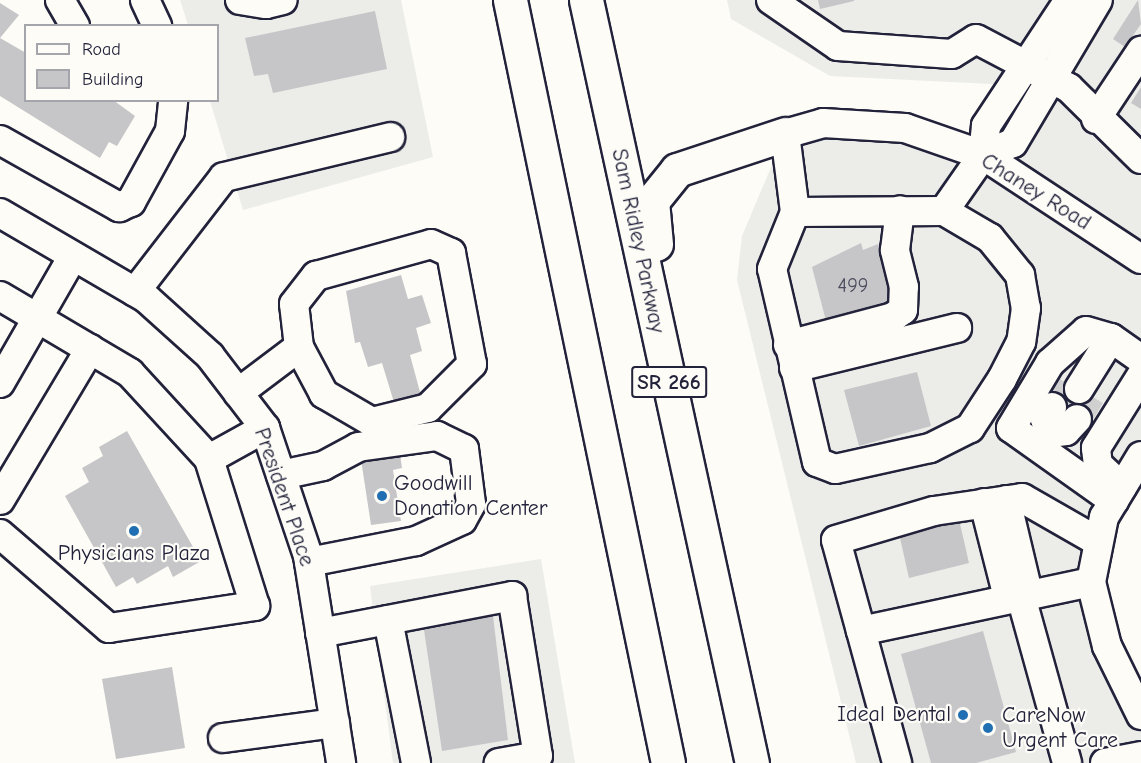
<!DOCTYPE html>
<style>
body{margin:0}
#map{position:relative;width:1141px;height:763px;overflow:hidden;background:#fdfcf7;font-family:"Comic Neue",sans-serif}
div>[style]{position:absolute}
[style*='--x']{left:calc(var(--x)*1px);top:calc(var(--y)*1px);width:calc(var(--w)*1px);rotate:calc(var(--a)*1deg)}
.built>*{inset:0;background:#ecece9}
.building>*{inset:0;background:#c6c6c8}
.minor-tunnel>*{height:28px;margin-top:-14px;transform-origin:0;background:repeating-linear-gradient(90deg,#d1d0d1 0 28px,transparent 0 42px)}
.roads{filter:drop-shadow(2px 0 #22223b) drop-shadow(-2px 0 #22223b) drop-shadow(0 2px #22223b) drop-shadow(0 -2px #22223b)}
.minor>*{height:28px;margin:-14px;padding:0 14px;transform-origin:14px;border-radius:14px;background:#fdfcf7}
.major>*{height:33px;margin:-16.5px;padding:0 16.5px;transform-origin:16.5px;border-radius:16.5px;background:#fdfcf7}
.dots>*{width:16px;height:16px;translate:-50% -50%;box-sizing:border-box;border:3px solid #fdfcf7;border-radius:50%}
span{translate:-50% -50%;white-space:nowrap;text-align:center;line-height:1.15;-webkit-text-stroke:4.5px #fdfcf7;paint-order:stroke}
.number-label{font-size:20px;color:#4b4b5e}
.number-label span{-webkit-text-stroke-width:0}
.shield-label span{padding:2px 4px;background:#fdfcf7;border:2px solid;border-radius:4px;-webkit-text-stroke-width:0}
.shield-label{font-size:21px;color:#22223b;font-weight:700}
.street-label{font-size:22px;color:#22223b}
.poi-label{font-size:22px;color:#22223b}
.left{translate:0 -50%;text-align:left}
.right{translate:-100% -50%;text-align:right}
.legend{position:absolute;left:24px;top:24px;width:195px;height:78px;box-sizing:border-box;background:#fdfcf7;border:2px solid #a5a5ac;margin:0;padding:8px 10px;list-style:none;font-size:18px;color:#22223b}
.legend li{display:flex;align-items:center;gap:12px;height:30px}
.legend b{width:30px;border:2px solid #a5a5ac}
</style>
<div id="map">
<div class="built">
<i style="clip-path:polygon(180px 0,401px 0,433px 157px,243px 210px,210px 101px,218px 100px,218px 26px,188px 25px)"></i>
<i style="clip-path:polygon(727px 0,1141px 0,1141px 456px,1095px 552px,1141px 715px,1141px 763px,856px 763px,737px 280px,742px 236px,785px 134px,823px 123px,982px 155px,1011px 85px,830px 76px,731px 19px)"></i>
<i style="clip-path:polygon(541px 559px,575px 763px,393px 763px,370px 586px)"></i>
</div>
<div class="building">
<i style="clip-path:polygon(818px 0,854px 0,854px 1px,820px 9px)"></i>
<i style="clip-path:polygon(1138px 0,1141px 24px,1125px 47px,1113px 39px)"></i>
<i style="clip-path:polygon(0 3px,19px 15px,0 38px,26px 53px,26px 100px,113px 100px,135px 116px,117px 146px,109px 142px,100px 158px,0 96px)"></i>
<i style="clip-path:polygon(375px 11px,387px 69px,273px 93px,268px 74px,254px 76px,245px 38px)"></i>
<i style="clip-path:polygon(1141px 87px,1141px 109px,1131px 103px)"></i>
<i style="clip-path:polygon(861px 243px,863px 250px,878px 244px,895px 303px,826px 321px,812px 267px)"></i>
<i style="clip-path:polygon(401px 275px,408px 299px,422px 295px,431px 323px,416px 328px,422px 351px,410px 355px,423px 403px,396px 409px,382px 363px,368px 367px,360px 342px,355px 343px,346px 291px)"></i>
<i style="clip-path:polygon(917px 372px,931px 426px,859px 446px,844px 390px)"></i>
<i style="clip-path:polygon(127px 431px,201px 561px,173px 577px,168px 566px,137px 584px,133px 577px,116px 587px,65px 496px,89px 482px,82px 468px,103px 456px,99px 447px)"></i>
<i style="clip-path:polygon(399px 447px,402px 468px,393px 470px,401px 521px,371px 525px,360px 453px)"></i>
<i style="clip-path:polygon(958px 515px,969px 563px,909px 578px,898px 529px)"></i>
<i style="clip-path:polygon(493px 616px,508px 740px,442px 751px,424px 630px)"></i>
<i style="clip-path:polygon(983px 631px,1016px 752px,976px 763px,931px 763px,901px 654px)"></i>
<i style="clip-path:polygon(172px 667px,185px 748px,116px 759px,102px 679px)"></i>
</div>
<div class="minor-tunnel">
<i style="--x:1052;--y:407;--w:31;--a:-58"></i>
<i style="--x:1077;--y:419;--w:27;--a:-59"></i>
</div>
<div class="roads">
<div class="minor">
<i style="--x:60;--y:0;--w:30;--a:60"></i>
<i style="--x:145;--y:0;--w:29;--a:65"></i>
<i style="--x:240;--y:0;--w:26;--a:9"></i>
<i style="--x:266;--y:4;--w:17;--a:-13"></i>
<i style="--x:771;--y:0;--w:81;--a:34.5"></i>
<i style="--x:838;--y:46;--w:114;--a:4"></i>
<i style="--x:952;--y:54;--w:28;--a:-32"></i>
<i style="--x:976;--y:39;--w:105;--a:27.8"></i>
<i style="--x:1069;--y:88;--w:101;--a:44.6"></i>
<i style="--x:1069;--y:0;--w:151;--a:123.4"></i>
<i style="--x:986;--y:126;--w:29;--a:96"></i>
<i style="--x:983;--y:155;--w:68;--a:124.9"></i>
<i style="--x:944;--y:211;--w:53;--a:30.4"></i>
<i style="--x:990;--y:238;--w:48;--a:51"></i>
<i style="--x:1020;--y:275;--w:34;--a:80"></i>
<i style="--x:1026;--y:308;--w:34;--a:98"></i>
<i style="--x:1021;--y:342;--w:42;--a:117.2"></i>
<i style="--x:1002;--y:379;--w:59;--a:123.1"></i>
<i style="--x:970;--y:428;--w:45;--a:153.4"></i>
<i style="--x:930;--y:448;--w:97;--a:167.5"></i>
<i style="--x:835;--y:469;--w:19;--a:-159"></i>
<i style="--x:817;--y:462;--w:198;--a:-103.1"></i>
<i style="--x:772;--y:269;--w:61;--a:-68"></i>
<i style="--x:795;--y:212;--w:79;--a:-97.3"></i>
<i style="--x:785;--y:134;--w:40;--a:-16"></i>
<i style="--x:823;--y:123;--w:82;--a:3.5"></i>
<i style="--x:905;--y:128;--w:83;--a:19.1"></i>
<i style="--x:983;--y:155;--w:189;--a:33.4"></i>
<i style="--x:1096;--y:119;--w:82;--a:-56.5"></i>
<i style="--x:0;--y:140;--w:137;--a:29.4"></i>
<i style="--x:119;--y:207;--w:13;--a:-23"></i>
<i style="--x:131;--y:202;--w:81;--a:-61.2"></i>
<i style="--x:170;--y:131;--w:31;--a:-84"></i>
<i style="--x:983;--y:155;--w:32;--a:-22"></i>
<i style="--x:1013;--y:143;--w:166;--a:-59.3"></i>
<i style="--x:795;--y:212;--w:149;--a:-0.4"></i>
<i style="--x:0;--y:213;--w:170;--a:30.3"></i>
<i style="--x:147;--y:299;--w:85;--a:42.1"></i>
<i style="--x:210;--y:356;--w:91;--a:52.6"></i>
<i style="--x:265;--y:428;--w:135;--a:71.4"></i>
<i style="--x:308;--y:556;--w:210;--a:80.9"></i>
<i style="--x:135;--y:292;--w:145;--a:-52.3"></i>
<i style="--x:224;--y:177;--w:171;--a:-13.5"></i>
<i style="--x:0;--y:296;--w:151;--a:30.6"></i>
<i style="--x:130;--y:373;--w:117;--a:47.4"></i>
<i style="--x:788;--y:345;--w:109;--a:-14.9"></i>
<i style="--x:893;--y:317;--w:12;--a:-35"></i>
<i style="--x:903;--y:310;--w:23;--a:-88"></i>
<i style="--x:904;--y:287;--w:38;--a:-104"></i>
<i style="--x:895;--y:250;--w:40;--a:-82.9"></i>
<i style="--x:794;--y:368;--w:168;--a:-13.8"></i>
<i style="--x:0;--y:383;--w:146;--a:-60.1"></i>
<i style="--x:1079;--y:389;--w:60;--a:-57.9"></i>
<i style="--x:238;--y:393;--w:76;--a:-37"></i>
<i style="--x:299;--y:347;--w:43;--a:-96.6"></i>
<i style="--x:294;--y:304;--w:36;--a:-52"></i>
<i style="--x:316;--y:276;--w:119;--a:-15.5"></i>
<i style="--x:431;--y:244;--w:22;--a:24"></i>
<i style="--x:451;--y:253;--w:113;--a:79.3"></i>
<i style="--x:472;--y:364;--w:62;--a:135"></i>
<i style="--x:428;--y:408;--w:58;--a:166"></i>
<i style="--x:372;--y:422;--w:56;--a:-149.7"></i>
<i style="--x:324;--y:394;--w:53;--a:-118"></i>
<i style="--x:1052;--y:407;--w:14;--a:120"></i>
<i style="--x:1045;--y:419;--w:15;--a:70"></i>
<i style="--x:1050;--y:433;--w:16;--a:-7"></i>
<i style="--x:1066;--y:431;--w:16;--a:-47"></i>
<i style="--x:1141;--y:456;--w:71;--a:121.2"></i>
<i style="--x:1104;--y:517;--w:66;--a:101.3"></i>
<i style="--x:1091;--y:582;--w:66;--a:76"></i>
<i style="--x:1107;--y:646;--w:77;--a:63.8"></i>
<i style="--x:281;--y:475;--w:43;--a:-12.1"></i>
<i style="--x:323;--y:466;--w:40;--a:-28"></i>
<i style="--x:358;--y:447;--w:80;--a:-7.9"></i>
<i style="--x:437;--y:436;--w:30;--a:26"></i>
<i style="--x:464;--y:449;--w:55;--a:82.7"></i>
<i style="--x:471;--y:504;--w:18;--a:119"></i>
<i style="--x:462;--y:520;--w:51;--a:155.5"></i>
<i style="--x:416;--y:541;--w:109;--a:168.9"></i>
<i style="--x:1122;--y:487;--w:33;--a:-137"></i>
<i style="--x:1098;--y:465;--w:17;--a:-97"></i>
<i style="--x:1096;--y:448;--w:85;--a:-58"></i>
<i style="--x:0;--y:500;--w:176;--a:-59.2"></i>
<i style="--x:1006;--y:500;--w:95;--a:76.6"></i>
<i style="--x:1114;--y:501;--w:126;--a:-144.7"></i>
<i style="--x:1011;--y:428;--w:76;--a:-59"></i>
<i style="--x:1050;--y:363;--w:48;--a:-41.6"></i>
<i style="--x:1086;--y:331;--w:26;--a:16"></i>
<i style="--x:1111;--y:338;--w:37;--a:35"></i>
<i style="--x:984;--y:503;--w:97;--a:75.7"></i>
<i style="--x:0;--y:534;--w:144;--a:40.8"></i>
<i style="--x:109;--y:628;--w:148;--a:-8.6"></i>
<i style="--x:255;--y:606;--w:154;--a:-107.4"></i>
<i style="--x:209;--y:459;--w:64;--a:-29"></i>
<i style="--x:1091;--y:582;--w:235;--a:168"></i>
<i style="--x:861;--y:631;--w:94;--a:-105.4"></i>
<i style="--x:836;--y:540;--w:102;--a:-16.5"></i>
<i style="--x:934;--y:511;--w:89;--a:-8.4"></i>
<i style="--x:1022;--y:498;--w:86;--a:29.8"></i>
<i style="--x:1020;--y:593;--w:176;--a:74.5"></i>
<i style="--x:388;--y:620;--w:146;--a:78.9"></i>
<i style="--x:861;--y:631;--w:137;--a:74.7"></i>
<i style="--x:320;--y:633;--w:196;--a:-10.9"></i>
<i style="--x:512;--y:596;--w:162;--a:80.8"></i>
<i style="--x:538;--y:756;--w:40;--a:170"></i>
<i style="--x:223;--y:738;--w:113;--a:-7.6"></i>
<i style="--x:1105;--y:763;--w:37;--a:-11"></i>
</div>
<div class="major">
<i style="--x:510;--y:0;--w:779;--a:78.3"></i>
<i style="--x:586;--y:0;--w:781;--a:77.73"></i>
<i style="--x:656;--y:244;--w:43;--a:-95.3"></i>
<i style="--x:652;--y:201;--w:40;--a:-51"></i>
<i style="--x:677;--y:170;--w:114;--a:-18.4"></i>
</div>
</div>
<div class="dots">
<i style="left:382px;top:496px;background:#1f6fb2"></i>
<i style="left:134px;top:531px;background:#1f6fb2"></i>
<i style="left:963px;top:715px;background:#1f6fb2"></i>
<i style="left:988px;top:728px;background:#1f6fb2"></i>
</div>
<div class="number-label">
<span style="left:853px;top:285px">499</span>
</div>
<div class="shield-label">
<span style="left:669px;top:382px">SR 266</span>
</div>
<div class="street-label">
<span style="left:1036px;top:192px;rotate:32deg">Chaney Road</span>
<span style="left:638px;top:241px;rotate:78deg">Sam Ridley Parkway</span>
<span style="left:284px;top:497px;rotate:71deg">President Place</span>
</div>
<div class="poi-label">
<span class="left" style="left:394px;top:496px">Goodwill<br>Donation Center</span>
<span style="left:134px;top:554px">Physicians Plaza</span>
<span class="right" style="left:951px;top:715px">Ideal Dental</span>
<span class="left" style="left:1002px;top:728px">CareNow<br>Urgent Care</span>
</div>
<ul class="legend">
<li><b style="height:8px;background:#fdfcf7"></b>Road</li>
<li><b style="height:16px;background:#c6c6c8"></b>Building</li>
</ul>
</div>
